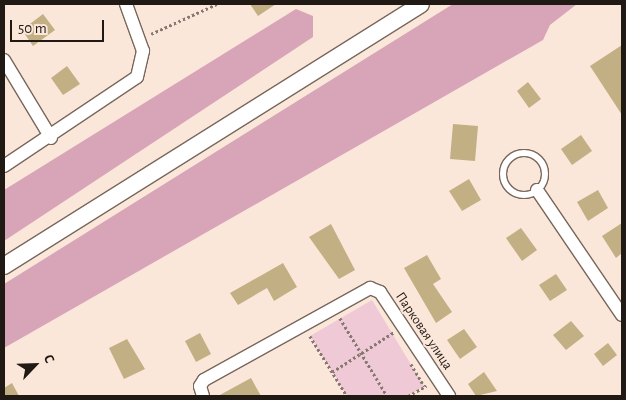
<!DOCTYPE html>
<meta charset="utf-8">
<style>
body{margin:0}
#map{position:relative;width:626px;height:400px;overflow:hidden;background:#fbe7da;font-family:"Alegreya Sans",sans-serif}
div>[style]{position:absolute}
[style*='--x']{left:calc(var(--x)*1px);top:calc(var(--y)*1px);width:calc(var(--w)*1px);rotate:calc(var(--a)*1deg)}
.green>*{inset:0;background:#f0c9d7}
.forest>*{inset:0;background:#d7a5b7}
.building>*{inset:0;background:#c3af84}
.path>*{height:2.5px;margin-top:-1.25px;transform-origin:0;background:repeating-linear-gradient(90deg,#877971 0 2.5px,transparent 0 5px)}
.roads{filter:drop-shadow(1px 0 #78675b) drop-shadow(-1px 0 #78675b) drop-shadow(0 1px #78675b) drop-shadow(0 -1px #78675b)}
.service>*{height:6px;margin:-3px;padding:0 3px;transform-origin:3px;border-radius:3px;background:#fff}
.service>.ring{margin:-3px;padding:0;box-sizing:content-box;background:none;border:6px solid #fff;border-radius:50%}
.minor>*{height:12px;margin:-6px;padding:0 6px;transform-origin:6px;border-radius:6px;background:#fff}
.tertiary>*{height:16px;margin:-8px;padding:0 8px;transform-origin:8px;border-radius:8px;background:#fff}
span{translate:-50% -50%;white-space:nowrap;text-align:center;line-height:1.15;-webkit-text-stroke:4px #fbe7da;paint-order:stroke}
.street-label{font-size:14px;color:#201914}
.frame{position:absolute;inset:0;border:5px solid #201914;pointer-events:none}
.north{position:absolute;left:10px;top:340px;width:50px;height:50px;-webkit-text-stroke:4px #fbe7da;paint-order:stroke;rotate:66deg;font-size:14px;font-weight:700;line-height:20px;text-align:center;color:#201914}
.north::after{content:'';display:block;margin:auto;width:18px;height:22px;background:#201914;clip-path:polygon(50% 0,100% 100%,50% 72%,0 100%)}
.scale{position:absolute;left:10px;top:20px;width:94px;height:22px;box-sizing:border-box;border:2px solid #201914;border-top:0;padding-left:6px;font-size:15px;line-height:18px;white-space:nowrap;color:#201914;-webkit-text-stroke:4px #fbe7da;paint-order:stroke}
</style>
<div id="map">
<div class="green">
<i style="clip-path:polygon(372px 300px,424px 386px,408px 396px,347px 396px,310px 336px)"></i>
</div>
<div class="forest">
<i style="clip-path:polygon(453px 4px,577px 4px,550px 25px,543px 40px,4px 348px,4px 284px)"></i>
<i style="clip-path:polygon(296px 9px,313px 16px,313px 37px,4px 241px,4px 190px)"></i>
</div>
<div class="building">
<i style="clip-path:polygon(250px 4px,276px 4px,258px 16px)"></i>
<i style="clip-path:polygon(43px 14px,55px 30px,33px 46px,22px 30px)"></i>
<i style="clip-path:polygon(622px 45px,622px 115px,590px 66px)"></i>
<i style="clip-path:polygon(67px 66px,80px 84px,63px 95px,51px 78px)"></i>
<i style="clip-path:polygon(528px 82px,541px 99px,529px 108px,517px 91px)"></i>
<i style="clip-path:polygon(453px 124px,478px 126px,475px 161px,450px 159px)"></i>
<i style="clip-path:polygon(581px 135px,592px 151px,572px 165px,561px 149px)"></i>
<i style="clip-path:polygon(469px 179px,481px 200px,462px 211px,449px 191px)"></i>
<i style="clip-path:polygon(598px 190px,608px 208px,588px 221px,577px 202px)"></i>
<i style="clip-path:polygon(622px 223px,622px 253px,616px 258px,602px 236px)"></i>
<i style="clip-path:polygon(331px 224px,355px 270px,339px 279px,309px 237px)"></i>
<i style="clip-path:polygon(521px 228px,537px 250px,522px 261px,506px 238px)"></i>
<i style="clip-path:polygon(427px 255px,441px 279px,433px 284px,452px 312px,436px 323px,404px 268px)"></i>
<i style="clip-path:polygon(283px 263px,297px 287px,274px 301px,267px 288px,238px 305px,230px 293px)"></i>
<i style="clip-path:polygon(556px 274px,567px 290px,550px 301px,539px 285px)"></i>
<i style="clip-path:polygon(571px 321px,584px 336px,566px 350px,553px 335px)"></i>
<i style="clip-path:polygon(464px 329px,477px 347px,460px 359px,447px 340px)"></i>
<i style="clip-path:polygon(200px 333px,211px 354px,196px 362px,185px 341px)"></i>
<i style="clip-path:polygon(127px 339px,145px 369px,124px 379px,109px 348px)"></i>
<i style="clip-path:polygon(608px 343px,617px 355px,603px 366px,594px 354px)"></i>
<i style="clip-path:polygon(484px 372px,497px 391px,476px 396px,468px 384px)"></i>
<i style="clip-path:polygon(251px 378px,261px 396px,218px 396px)"></i>
<i style="clip-path:polygon(12px 383px,19px 396px,4px 396px,4px 388px)"></i>
</div>
<div class="path">
<i style="--x:151;--y:34;--w:72;--a:-24.4"></i>
<i style="--x:340;--y:318;--w:91;--a:58.9"></i>
<i style="--x:310;--y:336;--w:70;--a:58.3"></i>
<i style="--x:411;--y:364;--w:26;--a:59"></i>
<i style="--x:332;--y:372;--w:74;--a:-32.8"></i>
<i style="--x:408;--y:396;--w:21;--a:-29"></i>
</div>
<div class="roads">
<div class="service">
<i class="ring" style="left:503px;top:153px;width:36px;height:36px"></i>
</div>
<div class="minor">
<i style="--x:4;--y:60;--w:91;--a:58.9"></i>
<i style="--x:4;--y:166;--w:160;--a:-33.8"></i>
<i style="--x:137;--y:77;--w:27;--a:-77"></i>
<i style="--x:143;--y:51;--w:50;--a:-109.9"></i>
<i style="--x:537;--y:190;--w:151;--a:55.8"></i>
<i style="--x:203;--y:396;--w:10;--a:-107"></i>
<i style="--x:200;--y:386;--w:7;--a:-56"></i>
<i style="--x:204;--y:380;--w:190;--a:-29"></i>
<i style="--x:370;--y:288;--w:11;--a:22"></i>
<i style="--x:380;--y:292;--w:125;--a:56.4"></i>
</div>
<div class="tertiary">
<i style="--x:4;--y:266;--w:492;--a:-32.1"></i>
</div>
</div>
<div class="street-label">
<span style="left:424px;top:331px;rotate:56deg">Парковая улица</span>
</div>
<div class="frame"></div>
<div class="north">С</div>
<div class="scale">50 m</div>
</div>
